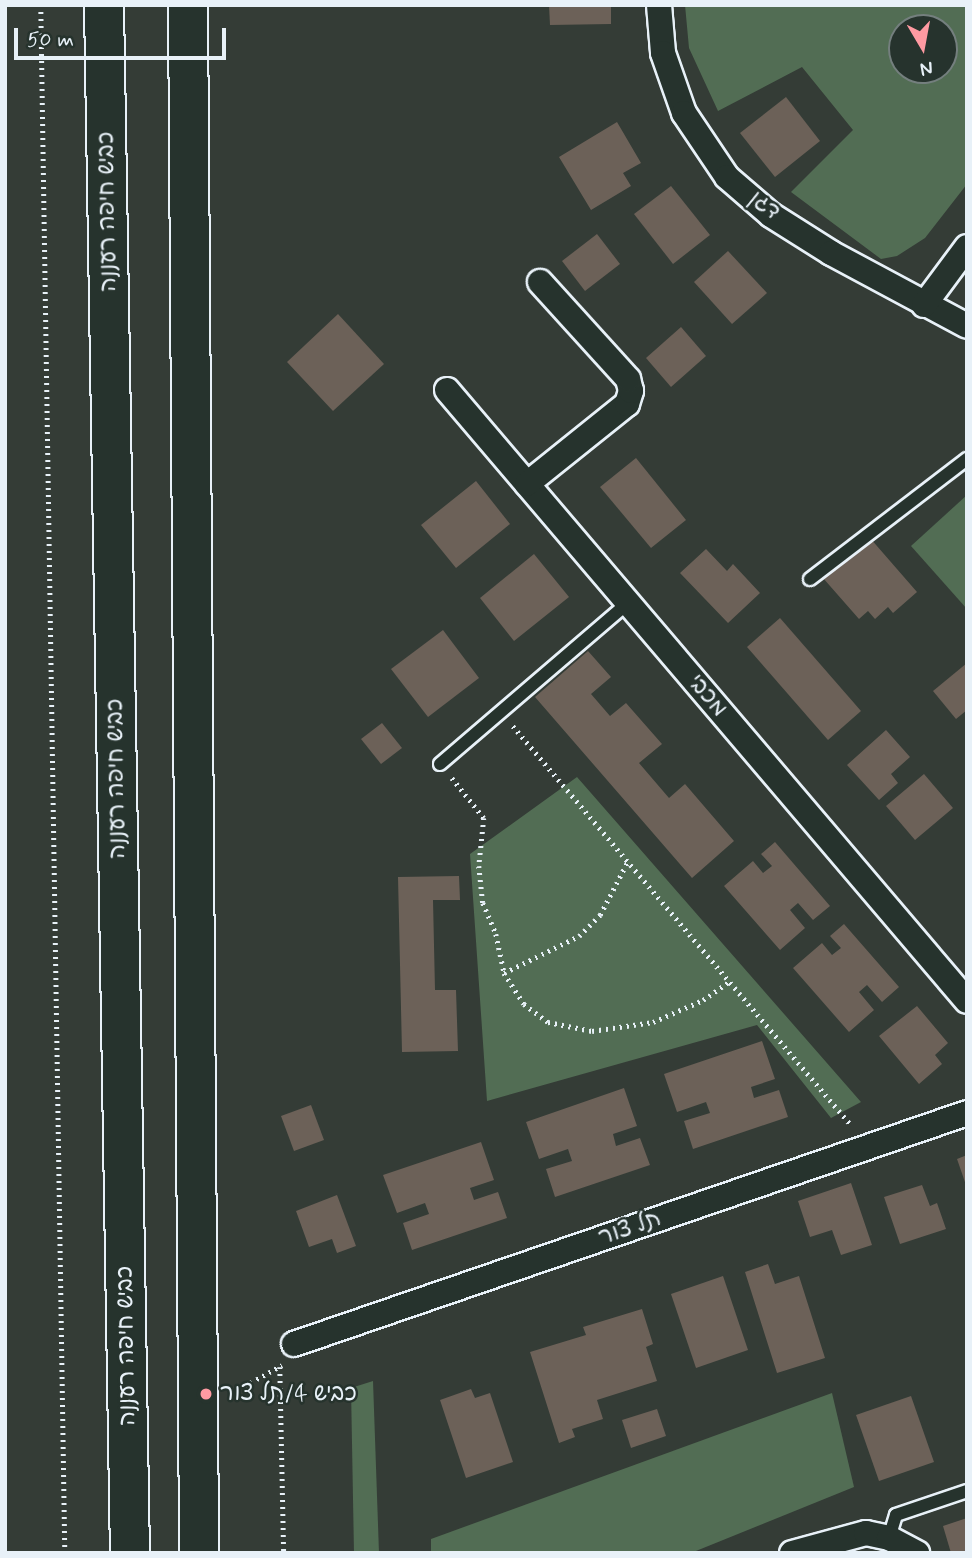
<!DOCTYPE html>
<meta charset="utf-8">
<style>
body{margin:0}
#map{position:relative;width:972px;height:1558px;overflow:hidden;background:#343c36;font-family:Mynerve,"Playpen Sans Hebrew",sans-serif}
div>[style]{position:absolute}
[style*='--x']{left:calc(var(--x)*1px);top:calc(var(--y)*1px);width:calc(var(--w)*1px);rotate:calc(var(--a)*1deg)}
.green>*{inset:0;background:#526d54}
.building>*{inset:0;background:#6c6158}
.path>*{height:4.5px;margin-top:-2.25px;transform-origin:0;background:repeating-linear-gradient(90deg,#e8f1f8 0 2px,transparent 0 7px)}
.roads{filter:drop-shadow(2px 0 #e8f1f8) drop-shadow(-2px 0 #e8f1f8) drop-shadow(0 2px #e8f1f8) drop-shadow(0 -2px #e8f1f8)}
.lane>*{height:12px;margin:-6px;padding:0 6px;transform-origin:6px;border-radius:6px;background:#26332d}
.street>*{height:24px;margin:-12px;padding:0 12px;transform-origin:12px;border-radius:12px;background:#26332d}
.highway>*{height:38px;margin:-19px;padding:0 19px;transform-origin:19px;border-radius:19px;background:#26332d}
.dots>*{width:19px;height:19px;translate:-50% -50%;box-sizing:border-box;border:4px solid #26332d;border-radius:50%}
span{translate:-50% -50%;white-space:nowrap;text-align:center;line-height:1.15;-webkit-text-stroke:5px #26332d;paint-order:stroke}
.street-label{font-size:23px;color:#e8f1f8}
.poi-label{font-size:23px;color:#e8f1f8}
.left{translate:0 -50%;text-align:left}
.frame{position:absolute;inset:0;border:7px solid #e8f1f8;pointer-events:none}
.north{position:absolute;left:888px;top:14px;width:70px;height:70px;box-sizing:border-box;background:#26332d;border:2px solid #747f7e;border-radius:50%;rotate:170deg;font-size:19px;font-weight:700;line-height:28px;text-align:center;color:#e8f1f8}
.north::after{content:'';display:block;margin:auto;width:24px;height:32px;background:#ff9aa2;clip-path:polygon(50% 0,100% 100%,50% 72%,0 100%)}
.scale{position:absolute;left:14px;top:28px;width:212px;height:32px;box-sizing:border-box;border:4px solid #e8f1f8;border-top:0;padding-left:9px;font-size:21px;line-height:24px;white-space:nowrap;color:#e8f1f8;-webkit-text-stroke:5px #26332d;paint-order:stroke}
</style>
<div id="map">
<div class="green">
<i style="clip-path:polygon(evenodd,685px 5px,967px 5px,967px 184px,925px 238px,897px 256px,881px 259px,791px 192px,853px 130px,802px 67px,718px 111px,689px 48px,685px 5px,902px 28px,944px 28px,944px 70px,902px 70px,902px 28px)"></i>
<i style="clip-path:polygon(967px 495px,967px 609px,911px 546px)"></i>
<i style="clip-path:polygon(577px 777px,861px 1102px,831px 1118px,757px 1025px,487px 1101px,470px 854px)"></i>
<i style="clip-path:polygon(373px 1381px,379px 1553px,354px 1553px,351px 1388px)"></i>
<i style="clip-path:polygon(832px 1393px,854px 1487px,691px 1553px,431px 1553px,431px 1539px)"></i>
</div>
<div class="building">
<i style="clip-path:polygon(549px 5px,611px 5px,611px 24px,550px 25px)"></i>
<i style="clip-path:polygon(786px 97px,820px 141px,775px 177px,740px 133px)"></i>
<i style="clip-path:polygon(617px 122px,641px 163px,623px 173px,631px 186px,591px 210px,559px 157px)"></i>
<i style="clip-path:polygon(671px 186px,710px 235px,673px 264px,634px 214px)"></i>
<i style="clip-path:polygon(597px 234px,620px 264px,585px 291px,562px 261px)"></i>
<i style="clip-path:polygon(728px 251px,767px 293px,732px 324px,694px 282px)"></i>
<i style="clip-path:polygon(338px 314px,384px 364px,333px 411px,287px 362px)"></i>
<i style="clip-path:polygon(681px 327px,706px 356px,671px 387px,646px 358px)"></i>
<i style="clip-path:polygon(636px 458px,686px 520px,651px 548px,600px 487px)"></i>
<i style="clip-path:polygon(476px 481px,510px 524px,456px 568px,421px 525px)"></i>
<i style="clip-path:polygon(870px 538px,917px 592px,893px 613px,888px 607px,875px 619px,868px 611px,859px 619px,823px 578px)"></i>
<i style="clip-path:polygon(706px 549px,727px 571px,733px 564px,760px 593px,728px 623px,680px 573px)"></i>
<i style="clip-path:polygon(534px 554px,569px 597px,514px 641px,480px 598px)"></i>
<i style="clip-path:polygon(780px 618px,861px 711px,828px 740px,747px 647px)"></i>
<i style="clip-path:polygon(443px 630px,479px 678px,428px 717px,391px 669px)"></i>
<i style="clip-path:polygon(588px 651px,611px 677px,591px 694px,610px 716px,626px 703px,662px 744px,639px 763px,669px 798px,685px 784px,734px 841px,692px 878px,535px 697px)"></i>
<i style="clip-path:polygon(967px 663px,967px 710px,956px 719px,933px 691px)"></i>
<i style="clip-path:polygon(382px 723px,402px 748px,381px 764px,361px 739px)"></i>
<i style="clip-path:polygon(886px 730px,910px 757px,891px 774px,898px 783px,879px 800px,847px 765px)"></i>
<i style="clip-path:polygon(924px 774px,953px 808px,915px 840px,886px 806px)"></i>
<i style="clip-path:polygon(775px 842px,830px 906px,813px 920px,798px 903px,790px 910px,805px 928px,780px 950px,724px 886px,753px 861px,763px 873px,772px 866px,761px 854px)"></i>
<i style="clip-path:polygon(459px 876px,460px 900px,433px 900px,435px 990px,456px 990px,458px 1051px,402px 1052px,398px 877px)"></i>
<i style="clip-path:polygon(844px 924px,899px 987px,882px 1002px,867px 985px,859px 992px,874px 1010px,849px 1032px,793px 968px,822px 943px,832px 955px,841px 948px,830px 936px)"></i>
<i style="clip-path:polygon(917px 1006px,948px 1043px,935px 1055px,942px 1064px,919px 1084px,879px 1036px)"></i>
<i style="clip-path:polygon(762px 1041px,775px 1079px,751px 1087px,754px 1098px,779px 1090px,788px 1117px,693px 1149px,684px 1121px,710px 1113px,706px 1102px,677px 1112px,664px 1074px)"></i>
<i style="clip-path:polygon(624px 1088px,637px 1126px,613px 1134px,616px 1146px,640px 1138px,650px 1165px,555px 1197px,546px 1169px,572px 1161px,568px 1149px,539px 1159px,526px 1122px)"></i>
<i style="clip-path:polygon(311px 1105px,324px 1140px,294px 1151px,281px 1116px)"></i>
<i style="clip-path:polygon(481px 1142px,494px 1180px,470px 1188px,474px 1200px,498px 1192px,507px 1218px,412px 1250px,403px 1223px,429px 1214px,425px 1203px,397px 1213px,383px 1175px)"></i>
<i style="clip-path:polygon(967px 1155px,967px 1185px,966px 1185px,957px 1159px)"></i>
<i style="clip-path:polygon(851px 1183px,872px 1245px,841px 1255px,832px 1230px,810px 1237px,798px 1201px)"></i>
<i style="clip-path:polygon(922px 1185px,930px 1206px,937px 1203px,946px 1229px,900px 1244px,884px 1197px)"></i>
<i style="clip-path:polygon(337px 1195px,356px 1246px,337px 1253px,332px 1239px,309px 1247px,296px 1211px)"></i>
<i style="clip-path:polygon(768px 1264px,775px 1284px,799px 1276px,825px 1358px,777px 1373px,745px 1272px)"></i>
<i style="clip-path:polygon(723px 1276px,748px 1350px,696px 1368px,671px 1294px)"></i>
<i style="clip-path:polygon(642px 1309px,653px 1344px,646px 1347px,657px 1381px,597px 1400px,603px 1419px,572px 1429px,575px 1437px,559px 1443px,530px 1352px,586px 1335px,583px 1327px)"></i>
<i style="clip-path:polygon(471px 1389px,475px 1398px,490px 1393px,513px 1462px,466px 1478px,440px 1400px)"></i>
<i style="clip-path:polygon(911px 1396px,934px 1462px,879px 1481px,856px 1415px)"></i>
<i style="clip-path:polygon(657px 1409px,666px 1436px,631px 1448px,622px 1420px)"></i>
<i style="clip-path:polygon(967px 1518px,967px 1553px,951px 1553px,943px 1526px)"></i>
</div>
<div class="path">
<i style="--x:41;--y:5;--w:1548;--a:89.11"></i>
<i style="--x:513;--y:726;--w:523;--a:49.73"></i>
<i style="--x:452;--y:778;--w:51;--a:51.3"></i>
<i style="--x:484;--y:818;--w:48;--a:95.9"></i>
<i style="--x:479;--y:866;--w:37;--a:84"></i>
<i style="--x:483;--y:903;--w:34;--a:67"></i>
<i style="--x:496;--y:934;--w:40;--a:78"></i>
<i style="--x:504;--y:973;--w:37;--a:57"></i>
<i style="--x:524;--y:1004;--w:30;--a:37"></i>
<i style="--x:548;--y:1022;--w:45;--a:11.6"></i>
<i style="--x:592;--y:1031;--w:62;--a:-8.4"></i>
<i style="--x:653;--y:1022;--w:55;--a:-23.7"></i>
<i style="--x:703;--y:1000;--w:33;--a:-35"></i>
<i style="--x:504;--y:973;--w:84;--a:-26.3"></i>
<i style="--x:579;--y:936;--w:30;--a:-45"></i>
<i style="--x:600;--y:915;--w:61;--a:-62.6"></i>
<i style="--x:280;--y:1367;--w:186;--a:88.8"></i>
<i style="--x:232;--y:1393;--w:57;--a:-29.2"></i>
</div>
<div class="roads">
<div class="lane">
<i style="--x:810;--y:579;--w:198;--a:-37.4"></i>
<i style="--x:440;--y:764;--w:248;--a:-40.6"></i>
<i style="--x:889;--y:1538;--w:24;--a:-73"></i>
<i style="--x:896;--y:1515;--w:75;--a:-18.7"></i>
</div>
<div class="street">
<i style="--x:659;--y:5;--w:48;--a:85.2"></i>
<i style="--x:663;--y:53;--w:64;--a:70.7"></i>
<i style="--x:684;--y:113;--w:77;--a:56.1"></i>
<i style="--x:727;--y:177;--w:58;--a:40.8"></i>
<i style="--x:771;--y:215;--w:71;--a:32.3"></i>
<i style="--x:831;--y:253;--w:154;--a:28.2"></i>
<i style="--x:924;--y:305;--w:72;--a:-53.4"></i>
<i style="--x:447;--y:390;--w:802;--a:49.6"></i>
<i style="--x:527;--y:484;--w:128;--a:-38.7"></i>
<i style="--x:627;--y:404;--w:14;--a:-73"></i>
<i style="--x:631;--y:391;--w:12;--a:-104"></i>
<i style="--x:628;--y:379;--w:131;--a:-132.2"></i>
<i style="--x:294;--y:1344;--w:712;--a:-18.94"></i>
<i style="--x:792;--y:1553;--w:77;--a:-15.1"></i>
<i style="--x:866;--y:1533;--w:24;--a:12"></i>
<i style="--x:889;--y:1538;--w:32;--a:28"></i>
</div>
<div class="highway">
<i style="--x:104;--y:5;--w:1548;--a:89.04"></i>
<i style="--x:188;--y:5;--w:1548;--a:89.59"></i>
</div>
</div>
<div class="dots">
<i style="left:206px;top:1394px;background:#ff9aa2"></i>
</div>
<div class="street-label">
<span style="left:764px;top:206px;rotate:38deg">דגן</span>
<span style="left:108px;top:212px;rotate:-91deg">כביש חיפה רעננה</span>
<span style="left:707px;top:696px;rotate:50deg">מכבי</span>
<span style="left:117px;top:779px;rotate:-91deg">כביש חיפה רעננה</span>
<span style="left:630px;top:1229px;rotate:-19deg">תל צור</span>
<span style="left:127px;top:1346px;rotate:-91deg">כביש חיפה רעננה</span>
</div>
<div class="poi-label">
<span class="left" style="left:220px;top:1394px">כביש 4/תל צור</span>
</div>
<div class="frame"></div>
<div class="north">N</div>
<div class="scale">50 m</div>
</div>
